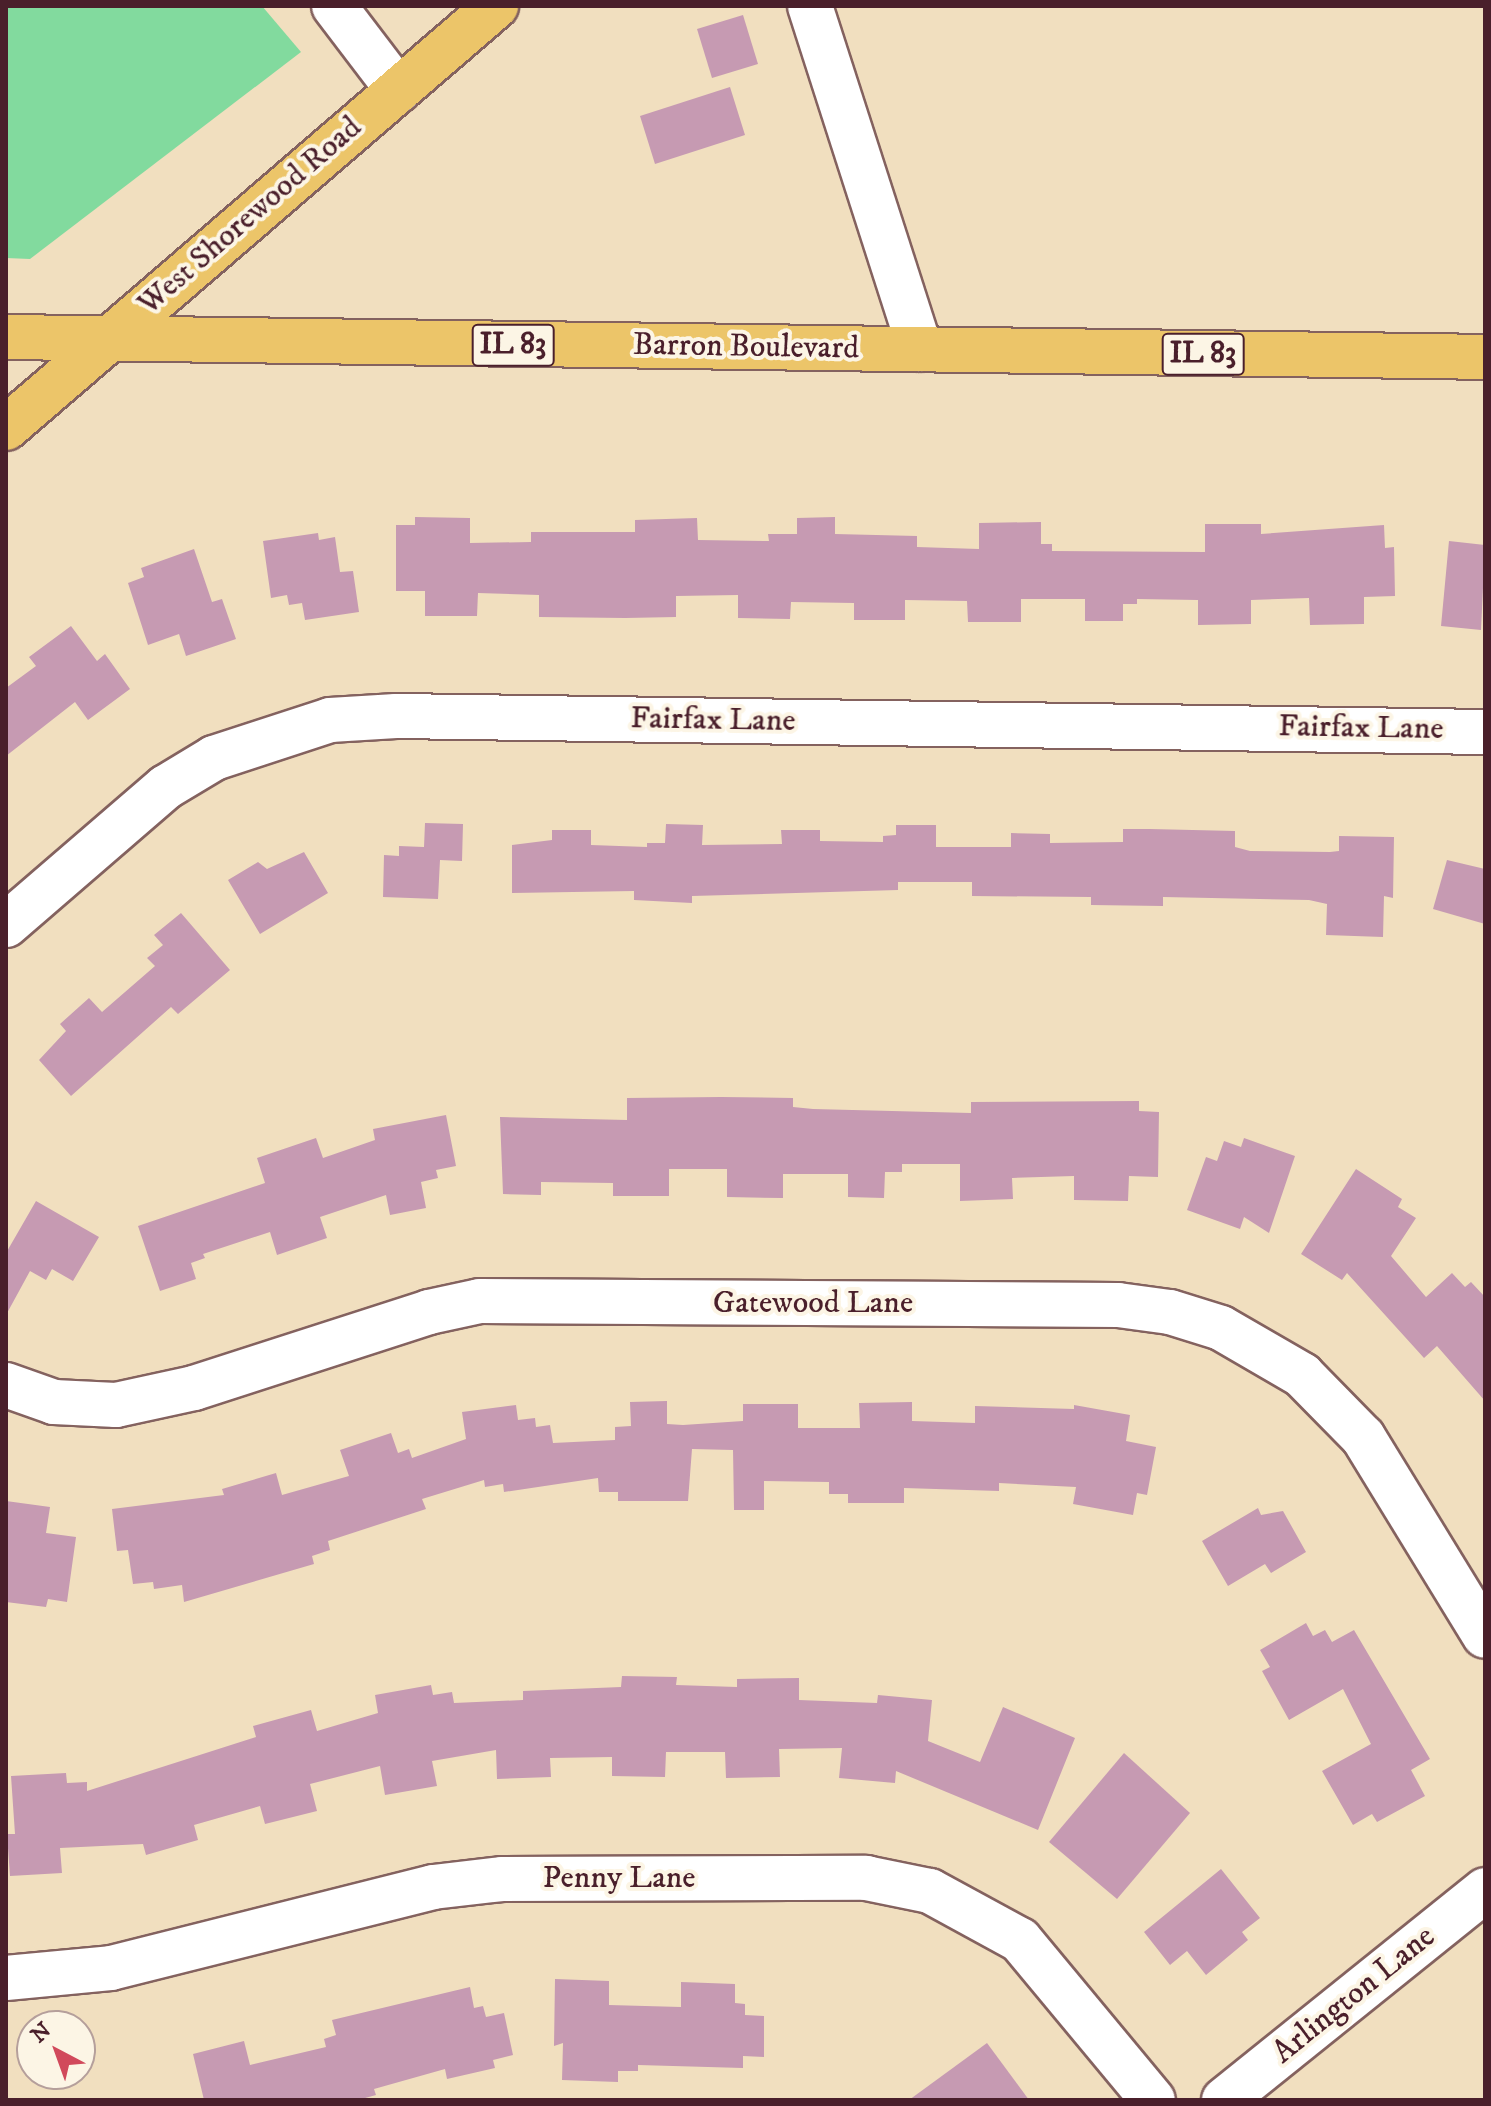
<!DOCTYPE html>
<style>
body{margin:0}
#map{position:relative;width:1491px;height:2106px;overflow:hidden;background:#f1dfbf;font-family:"IM FELL DW Pica",serif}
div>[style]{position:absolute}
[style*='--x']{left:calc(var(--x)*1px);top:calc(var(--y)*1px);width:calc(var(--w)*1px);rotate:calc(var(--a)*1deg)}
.green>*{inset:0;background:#82da9e}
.building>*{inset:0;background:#c69ab2}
.roads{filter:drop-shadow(2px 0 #84625f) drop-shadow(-2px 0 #84625f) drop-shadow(0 2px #84625f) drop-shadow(0 -2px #84625f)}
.minor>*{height:44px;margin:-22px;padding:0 22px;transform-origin:22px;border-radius:22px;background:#fff}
.major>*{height:44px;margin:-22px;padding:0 22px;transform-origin:22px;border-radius:22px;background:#ecc569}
span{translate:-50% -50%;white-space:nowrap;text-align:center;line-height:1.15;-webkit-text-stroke:8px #fcf5e5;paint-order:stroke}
.shield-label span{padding:2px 6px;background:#fcf5e5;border:2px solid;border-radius:6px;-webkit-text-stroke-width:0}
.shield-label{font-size:30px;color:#4a1f2b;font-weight:700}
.street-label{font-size:32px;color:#4a1f2b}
.frame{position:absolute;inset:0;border:8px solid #4a1f2b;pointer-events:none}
.north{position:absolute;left:16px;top:2010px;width:80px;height:80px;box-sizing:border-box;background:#fcf5e5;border:2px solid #b59f9b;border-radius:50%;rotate:319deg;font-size:22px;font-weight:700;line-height:32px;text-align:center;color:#4a1f2b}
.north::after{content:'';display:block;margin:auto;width:28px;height:36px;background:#d1495b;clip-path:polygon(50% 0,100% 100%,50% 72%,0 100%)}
</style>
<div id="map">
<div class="green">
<i style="clip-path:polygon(6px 6px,262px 6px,301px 52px,30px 259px,6px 258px)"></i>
</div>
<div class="building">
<i style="clip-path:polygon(743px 15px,758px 64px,712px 78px,697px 29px)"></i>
<i style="clip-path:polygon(730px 87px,745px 135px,655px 164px,640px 116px)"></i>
<i style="clip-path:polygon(415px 517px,470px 518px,470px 543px,531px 542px,531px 532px,635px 532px,635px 520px,697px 518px,698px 540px,769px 541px,768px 534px,797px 534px,797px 518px,835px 517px,835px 534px,917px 536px,917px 547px,979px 549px,979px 523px,1041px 522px,1041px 544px,1052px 544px,1052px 551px,1205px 552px,1205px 524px,1261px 524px,1261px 534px,1384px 525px,1385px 548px,1394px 547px,1395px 596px,1364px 597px,1364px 624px,1310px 625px,1309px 598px,1251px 600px,1251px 624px,1198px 625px,1198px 600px,1137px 599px,1137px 604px,1123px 604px,1123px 621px,1085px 621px,1085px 599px,1021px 599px,1021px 622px,968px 622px,967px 601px,905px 600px,905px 620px,854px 620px,854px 603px,791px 602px,790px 619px,738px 618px,738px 595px,676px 596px,676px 617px,625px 618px,539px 617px,539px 595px,478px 593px,477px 616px,425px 616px,425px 591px,396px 591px,396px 525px,415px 525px)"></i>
<i style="clip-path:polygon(318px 533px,319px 540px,335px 537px,340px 572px,353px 571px,359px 612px,305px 620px,302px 603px,289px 605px,287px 595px,271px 598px,263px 541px)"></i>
<i style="clip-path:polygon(1449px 541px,1485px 545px,1481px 630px,1441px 626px)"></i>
<i style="clip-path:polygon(194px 549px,212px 602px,222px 599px,236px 639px,186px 656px,179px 634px,148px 645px,128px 583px,144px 577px,141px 568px)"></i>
<i style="clip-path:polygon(71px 626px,97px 661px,105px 654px,130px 689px,88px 720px,75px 702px,6px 756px,6px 688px,36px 666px,29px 657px)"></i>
<i style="clip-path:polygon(425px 823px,463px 824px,462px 861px,440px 860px,438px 899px,383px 897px,384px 855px,399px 856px,399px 846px,424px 847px)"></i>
<i style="clip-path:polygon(666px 824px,703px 825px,702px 845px,782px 844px,781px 830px,820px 830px,820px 841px,883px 842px,883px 836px,896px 835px,896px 825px,936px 825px,936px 847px,1011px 847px,1011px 833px,1050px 834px,1050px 843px,1123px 842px,1123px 829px,1150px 829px,1235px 831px,1235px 847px,1250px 851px,1330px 852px,1339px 851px,1339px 836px,1394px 837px,1393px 898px,1384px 896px,1383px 937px,1326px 935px,1327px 904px,1309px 900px,1163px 897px,1163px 906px,1091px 905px,1091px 897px,972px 896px,972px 882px,898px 882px,898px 890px,692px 896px,692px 903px,634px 900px,634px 891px,512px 893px,512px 845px,552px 840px,552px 830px,591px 830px,591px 845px,647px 847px,647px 843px,665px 843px)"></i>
<i style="clip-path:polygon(304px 852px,328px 893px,260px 934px,228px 880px,258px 862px,267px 869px)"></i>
<i style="clip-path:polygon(1447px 860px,1485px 869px,1485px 924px,1433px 909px)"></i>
<i style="clip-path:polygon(181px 913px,230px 970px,178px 1014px,171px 1007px,71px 1096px,39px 1060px,66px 1031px,60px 1024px,89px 998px,102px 1012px,155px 966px,147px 958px,163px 945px,154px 935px)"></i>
<i style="clip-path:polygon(721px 1097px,793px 1098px,793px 1107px,813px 1109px,971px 1113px,971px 1102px,1139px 1101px,1139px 1111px,1159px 1112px,1158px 1177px,1129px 1176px,1128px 1201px,1074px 1200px,1074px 1176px,1012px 1178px,1013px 1199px,960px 1201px,960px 1164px,902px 1164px,902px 1172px,885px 1172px,884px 1198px,848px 1197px,848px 1174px,783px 1174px,783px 1198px,727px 1197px,727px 1169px,669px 1169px,669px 1196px,613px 1196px,613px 1183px,541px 1182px,541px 1195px,503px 1194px,500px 1117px,627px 1120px,627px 1098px)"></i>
<i style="clip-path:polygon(446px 1115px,456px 1166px,436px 1170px,438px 1178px,421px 1182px,426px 1208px,390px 1215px,386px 1195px,320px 1217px,327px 1238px,277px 1255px,270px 1232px,203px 1254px,205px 1258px,191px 1263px,196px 1279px,160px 1291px,138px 1226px,265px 1183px,257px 1158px,316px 1138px,323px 1158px,375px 1140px,373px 1129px)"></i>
<i style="clip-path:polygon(1244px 1138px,1295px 1156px,1269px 1233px,1244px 1217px,1240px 1229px,1187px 1210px,1206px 1157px,1217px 1161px,1224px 1141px,1241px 1147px)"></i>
<i style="clip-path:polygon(1356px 1169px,1402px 1199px,1398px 1207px,1416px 1218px,1391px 1256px,1426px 1297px,1452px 1273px,1465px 1287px,1471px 1282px,1485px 1297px,1485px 1401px,1437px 1346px,1424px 1358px,1347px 1273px,1342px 1280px,1301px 1254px)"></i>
<i style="clip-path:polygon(36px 1201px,99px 1237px,73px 1281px,52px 1269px,46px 1280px,30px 1271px,6px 1315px,6px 1253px)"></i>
<i style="clip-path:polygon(667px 1401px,667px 1424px,683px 1425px,743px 1421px,743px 1404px,798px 1404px,798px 1428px,860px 1428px,859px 1403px,912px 1402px,912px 1421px,975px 1423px,975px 1406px,1074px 1409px,1074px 1405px,1130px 1415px,1126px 1441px,1156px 1447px,1147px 1495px,1137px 1493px,1133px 1515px,1073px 1504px,1076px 1487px,999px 1483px,999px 1491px,904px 1488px,904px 1503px,848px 1503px,848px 1494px,829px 1494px,829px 1482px,764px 1481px,764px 1510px,734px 1510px,733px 1450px,692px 1449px,688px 1501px,618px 1501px,618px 1492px,599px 1492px,598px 1478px,504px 1492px,503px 1484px,485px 1487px,484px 1480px,422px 1499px,426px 1509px,328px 1541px,330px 1550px,312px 1556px,314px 1564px,184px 1602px,182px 1585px,154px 1589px,153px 1582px,133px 1584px,128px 1550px,117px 1551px,112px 1509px,224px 1495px,222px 1489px,276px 1473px,282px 1495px,349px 1476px,340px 1450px,391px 1433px,398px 1453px,409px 1449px,412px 1458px,466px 1439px,462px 1412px,516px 1405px,518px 1420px,535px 1418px,536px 1427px,550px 1425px,553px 1443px,615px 1440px,615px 1427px,631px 1426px,630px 1402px)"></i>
<i style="clip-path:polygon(6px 1501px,50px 1507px,46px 1533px,76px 1537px,67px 1602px,48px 1599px,46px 1607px,6px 1602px)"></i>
<i style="clip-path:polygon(1258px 1508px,1261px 1515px,1283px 1511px,1306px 1552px,1271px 1573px,1265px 1564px,1228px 1586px,1202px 1541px)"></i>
<i style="clip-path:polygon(1306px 1623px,1313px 1636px,1325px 1630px,1332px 1642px,1354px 1630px,1430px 1759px,1411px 1770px,1425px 1796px,1377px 1822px,1372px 1814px,1353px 1825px,1322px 1771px,1371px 1744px,1343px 1689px,1289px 1720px,1262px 1671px,1270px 1667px,1260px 1650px)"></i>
<i style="clip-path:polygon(622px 1676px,677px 1677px,676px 1685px,737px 1687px,737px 1679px,799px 1678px,799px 1700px,877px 1703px,878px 1695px,932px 1700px,928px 1741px,980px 1762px,1003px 1707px,1075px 1738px,1038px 1830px,896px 1771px,895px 1783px,839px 1778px,842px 1748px,779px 1749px,780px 1777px,726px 1778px,725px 1752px,666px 1752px,665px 1777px,612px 1776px,612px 1757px,550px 1758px,551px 1777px,497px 1779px,496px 1750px,432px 1761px,437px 1786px,385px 1795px,380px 1766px,310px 1784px,317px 1811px,265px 1824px,260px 1806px,194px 1825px,198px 1840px,146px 1855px,143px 1844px,60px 1848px,62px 1873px,10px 1876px,7px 1834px,15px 1834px,11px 1776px,66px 1773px,67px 1783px,87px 1782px,87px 1791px,256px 1737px,253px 1726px,311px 1710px,317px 1731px,378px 1713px,375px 1695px,431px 1685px,433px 1695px,452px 1692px,454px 1703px,523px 1700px,523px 1691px,621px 1687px)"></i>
<i style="clip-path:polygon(1124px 1753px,1190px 1813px,1117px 1899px,1049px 1842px)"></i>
<i style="clip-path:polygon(1221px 1869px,1260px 1918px,1242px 1932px,1248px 1940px,1206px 1975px,1187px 1951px,1170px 1965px,1144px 1932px)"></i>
<i style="clip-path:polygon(555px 1979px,609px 1981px,609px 2005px,681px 2007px,681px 1982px,735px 1984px,735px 2003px,745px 2004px,745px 2015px,764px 2016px,764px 2057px,743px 2056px,743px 2068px,638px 2065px,638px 2071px,618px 2071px,618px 2082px,562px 2080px,563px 2043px,554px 2046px)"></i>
<i style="clip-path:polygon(470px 1987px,474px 2008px,483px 2006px,486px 2017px,504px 2013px,513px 2055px,493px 2060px,495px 2068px,447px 2079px,445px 2069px,374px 2089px,376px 2095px,358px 2100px,204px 2100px,193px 2054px,244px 2041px,250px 2065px,326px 2047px,324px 2039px,336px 2035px,332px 2020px)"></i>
<i style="clip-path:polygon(987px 2043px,1029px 2100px,909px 2100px)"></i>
</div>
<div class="roads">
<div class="minor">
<i style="--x:334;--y:6;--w:106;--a:52.7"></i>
<i style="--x:810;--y:6;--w:360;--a:72.2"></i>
<i style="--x:6;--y:925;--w:211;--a:-40.8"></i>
<i style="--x:166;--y:787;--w:56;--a:-31.1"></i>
<i style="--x:214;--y:758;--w:122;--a:-18.1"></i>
<i style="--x:330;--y:720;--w:66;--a:-3.5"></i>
<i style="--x:396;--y:716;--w:1089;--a:0.84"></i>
<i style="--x:6;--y:1385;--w:51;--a:19.5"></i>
<i style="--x:54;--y:1402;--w:62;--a:2.8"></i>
<i style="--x:116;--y:1405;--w:80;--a:-12.3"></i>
<i style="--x:194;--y:1388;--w:247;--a:-17.9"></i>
<i style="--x:429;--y:1312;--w:52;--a:-12.2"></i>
<i style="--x:480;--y:1301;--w:638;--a:0.36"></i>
<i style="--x:1118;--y:1305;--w:52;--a:7.7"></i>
<i style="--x:1170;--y:1312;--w:53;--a:17.4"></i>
<i style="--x:1221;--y:1328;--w:94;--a:30.1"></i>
<i style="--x:1302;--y:1375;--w:87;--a:45.5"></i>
<i style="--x:1363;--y:1437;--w:233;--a:58.5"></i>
<i style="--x:6;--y:1978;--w:105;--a:-5.4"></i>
<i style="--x:111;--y:1968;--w:332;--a:-14.1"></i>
<i style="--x:433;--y:1887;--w:69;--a:-6.6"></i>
<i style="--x:502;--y:1879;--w:364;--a:-0.2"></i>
<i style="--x:866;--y:1878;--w:65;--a:11.5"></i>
<i style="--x:930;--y:1891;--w:102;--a:28.6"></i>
<i style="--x:1020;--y:1940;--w:208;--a:50.3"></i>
<i style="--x:1224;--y:2100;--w:335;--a:-38.8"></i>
</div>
<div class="major">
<i style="--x:6;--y:337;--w:1479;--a:0.77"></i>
<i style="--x:6;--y:428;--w:647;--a:-40.74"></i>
</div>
</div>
<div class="shield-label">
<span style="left:513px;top:345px">IL 83</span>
<span style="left:1203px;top:354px">IL 83</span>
</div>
<div class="street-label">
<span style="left:250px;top:216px;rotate:-41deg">West Shorewood Road</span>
<span style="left:746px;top:347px;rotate:1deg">Barron Boulevard</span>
<span style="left:713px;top:720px;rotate:1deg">Fairfax Lane</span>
<span style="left:1361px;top:728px;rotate:1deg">Fairfax Lane</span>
<span style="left:813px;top:1303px">Gatewood Lane</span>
<span style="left:619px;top:1878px">Penny Lane</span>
<span style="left:1354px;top:1995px;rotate:-39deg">Arlington Lane</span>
</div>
<div class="frame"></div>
<div class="north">N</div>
</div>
